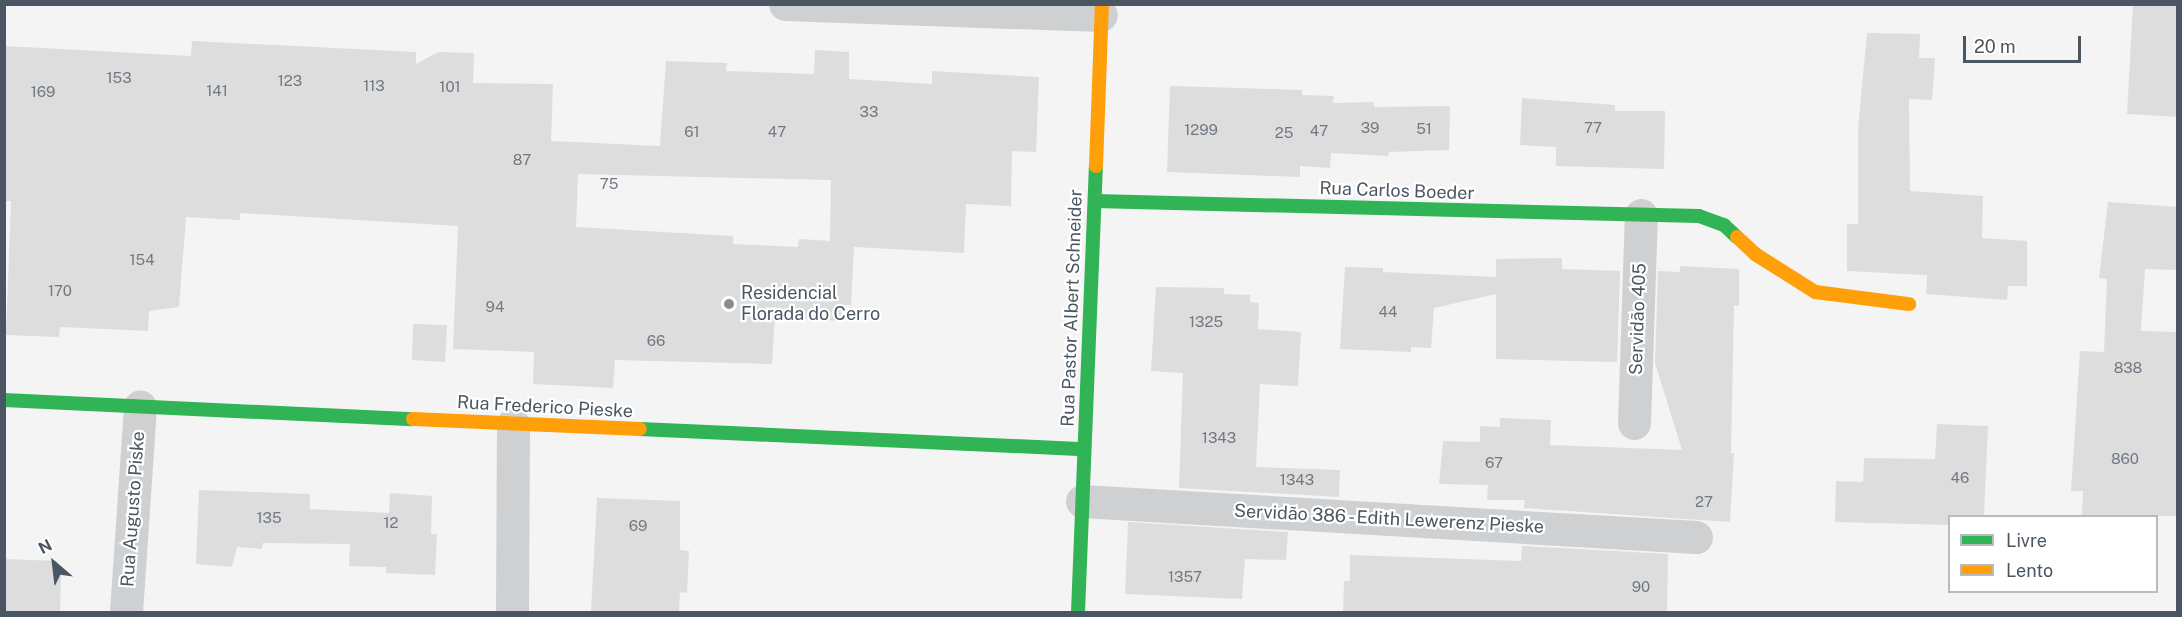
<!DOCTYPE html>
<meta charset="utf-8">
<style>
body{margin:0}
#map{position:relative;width:2182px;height:617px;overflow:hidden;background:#f4f4f4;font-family:"Public Sans",sans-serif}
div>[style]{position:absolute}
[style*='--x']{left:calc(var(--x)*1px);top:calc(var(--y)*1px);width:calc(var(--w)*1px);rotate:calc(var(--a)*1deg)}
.building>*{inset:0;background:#ddddde}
.street>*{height:33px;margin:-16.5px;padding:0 16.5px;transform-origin:16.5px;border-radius:16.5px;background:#ced0d2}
.fast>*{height:14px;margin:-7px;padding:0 7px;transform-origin:7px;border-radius:7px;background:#30b455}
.slow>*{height:14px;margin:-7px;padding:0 7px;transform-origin:7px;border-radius:7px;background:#ff9f0a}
.dots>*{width:16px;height:16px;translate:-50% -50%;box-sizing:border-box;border:3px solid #fff;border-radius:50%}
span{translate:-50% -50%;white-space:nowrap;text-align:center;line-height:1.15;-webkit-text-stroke:4.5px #fff;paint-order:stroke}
.number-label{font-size:15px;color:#707881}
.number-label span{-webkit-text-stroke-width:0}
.street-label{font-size:18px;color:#4a5661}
.poi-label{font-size:18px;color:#4a5661}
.left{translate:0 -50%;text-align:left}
.frame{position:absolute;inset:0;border:6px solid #4a5661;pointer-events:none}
.legend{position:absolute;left:1948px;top:515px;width:210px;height:78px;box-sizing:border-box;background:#fff;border:2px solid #b7bbc0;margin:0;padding:8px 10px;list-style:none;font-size:18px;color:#4a5661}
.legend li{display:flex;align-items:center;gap:12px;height:30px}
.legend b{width:30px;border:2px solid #b7bbc0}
.north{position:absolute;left:24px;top:533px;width:60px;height:60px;-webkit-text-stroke:4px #fff;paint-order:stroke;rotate:332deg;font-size:16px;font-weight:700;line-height:24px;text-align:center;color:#4a5661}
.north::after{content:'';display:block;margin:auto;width:21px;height:27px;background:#4a5661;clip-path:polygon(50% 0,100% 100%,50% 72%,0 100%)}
.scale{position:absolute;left:1963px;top:36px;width:118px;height:27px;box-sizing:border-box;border:3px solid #4a5661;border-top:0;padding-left:8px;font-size:18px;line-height:21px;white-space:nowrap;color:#4a5661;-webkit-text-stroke:4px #fff;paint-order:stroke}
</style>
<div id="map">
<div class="building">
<i style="clip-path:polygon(2133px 4px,2178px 4px,2178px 117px,2127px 114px)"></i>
<i style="clip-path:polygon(1867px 33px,1920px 34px,1919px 58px,1935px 58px,1932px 100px,1909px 99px,1910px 191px,1983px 196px,1982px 238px,2027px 241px,2027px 286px,2008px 286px,2007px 300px,1926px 294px,1927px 275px,1847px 271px,1847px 224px,1858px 224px,1858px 129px)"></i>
<i style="clip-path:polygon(evenodd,192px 41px,416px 52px,416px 64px,438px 52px,474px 53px,473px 83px,553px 84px,551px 141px,660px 146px,666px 61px,727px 63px,726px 71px,814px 74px,815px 50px,849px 52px,849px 79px,932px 84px,932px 71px,1039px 77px,1036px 152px,1012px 151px,1011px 206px,966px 204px,964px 253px,854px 247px,851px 305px,842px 305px,841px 321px,775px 317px,772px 364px,615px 360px,613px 388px,533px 384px,534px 352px,453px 349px,458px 226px,240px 213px,240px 220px,186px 217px,179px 307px,149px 311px,148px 331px,60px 327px,59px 337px,6px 335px,11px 201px,4px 201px,4px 46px,191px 56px,192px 41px,578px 174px,831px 180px,830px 241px,799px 239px,798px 247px,733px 244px,733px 236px,576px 227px,578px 174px)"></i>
<i style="clip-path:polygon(1170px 86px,1302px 90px,1302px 95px,1334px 96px,1333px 103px,1374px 102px,1374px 107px,1450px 106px,1449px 150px,1389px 152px,1388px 156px,1331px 153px,1330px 168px,1300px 166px,1300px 177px,1167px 172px)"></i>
<i style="clip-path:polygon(1522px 98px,1615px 105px,1615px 111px,1665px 111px,1664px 169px,1556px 166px,1556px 147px,1520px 145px)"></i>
<i style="clip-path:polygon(2108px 202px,2178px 207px,2176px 270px,2145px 269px,2141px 331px,2178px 332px,2178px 516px,2082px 516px,2083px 491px,2071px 491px,2080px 351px,2104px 352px,2107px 279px,2099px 278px)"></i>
<i style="clip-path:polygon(1562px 258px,1562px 269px,1620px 271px,1617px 362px,1496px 359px,1496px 294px,1434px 308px,1431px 348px,1411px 347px,1411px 352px,1340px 349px,1345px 267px,1383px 268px,1383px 272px,1496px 277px,1496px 259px)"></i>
<i style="clip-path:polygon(1680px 266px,1739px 269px,1739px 306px,1734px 305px,1731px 453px,1734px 453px,1730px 522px,1524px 508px,1525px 500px,1487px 500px,1488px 485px,1439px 484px,1443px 441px,1480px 442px,1480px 426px,1500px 427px,1500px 418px,1551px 420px,1550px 445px,1682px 450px,1655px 363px,1658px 271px,1680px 272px)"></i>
<i style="clip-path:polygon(1156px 287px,1224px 288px,1224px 294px,1250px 295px,1250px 302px,1259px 303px,1258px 329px,1301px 332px,1298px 386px,1260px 384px,1256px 467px,1340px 470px,1339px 497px,1179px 488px,1183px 373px,1151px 371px)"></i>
<i style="clip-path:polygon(413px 324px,447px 325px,445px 362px,412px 360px)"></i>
<i style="clip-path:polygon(1937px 424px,1988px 426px,1984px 516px,1950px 516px,1950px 525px,1835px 522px,1836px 481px,1863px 482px,1864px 458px,1935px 459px)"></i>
<i style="clip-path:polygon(199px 490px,310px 494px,310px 509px,389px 513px,390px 493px,432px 496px,431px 534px,437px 534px,435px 575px,386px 573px,386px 567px,349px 566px,350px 544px,263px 543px,262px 549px,237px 547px,232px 567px,196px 564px)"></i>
<i style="clip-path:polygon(597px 498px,680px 501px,680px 550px,689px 551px,687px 593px,680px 592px,679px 612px,591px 612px)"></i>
<i style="clip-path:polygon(1128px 522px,1288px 532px,1286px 560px,1245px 559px,1242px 599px,1125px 594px)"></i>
<i style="clip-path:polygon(1522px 546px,1668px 554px,1667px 612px,1343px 612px,1344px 581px,1350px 581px,1350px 555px,1521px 561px)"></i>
<i style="clip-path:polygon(4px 559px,57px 561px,57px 572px,61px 573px,60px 612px,4px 612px)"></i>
</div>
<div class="street">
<i style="--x:785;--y:4;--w:316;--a:2"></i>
<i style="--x:1634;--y:423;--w:208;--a:-88.1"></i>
<i style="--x:1082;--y:501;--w:615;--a:3.36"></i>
<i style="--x:126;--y:612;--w:206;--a:-86.1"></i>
<i style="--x:512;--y:612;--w:188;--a:-89.7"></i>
</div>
<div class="fast">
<i style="--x:1095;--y:201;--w:604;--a:1.42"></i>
<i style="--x:1699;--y:216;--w:27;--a:20"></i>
<i style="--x:1724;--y:225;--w:18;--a:43"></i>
<i style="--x:4;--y:400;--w:409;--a:2.7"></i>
<i style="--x:640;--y:429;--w:444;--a:2.6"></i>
<i style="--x:1078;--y:612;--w:446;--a:-87.7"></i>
</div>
<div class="slow">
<i style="--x:1096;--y:166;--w:162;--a:-87.9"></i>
<i style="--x:1737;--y:237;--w:25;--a:43"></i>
<i style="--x:1755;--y:254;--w:71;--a:32.3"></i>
<i style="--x:1815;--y:292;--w:95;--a:7.3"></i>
<i style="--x:413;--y:419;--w:227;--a:2.5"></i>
</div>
<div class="dots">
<i style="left:729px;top:304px;background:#868d94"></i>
</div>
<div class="number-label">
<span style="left:119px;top:78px">153</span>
<span style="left:290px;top:81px">123</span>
<span style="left:374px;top:86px">113</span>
<span style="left:450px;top:87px">101</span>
<span style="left:217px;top:91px">141</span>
<span style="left:43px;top:92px">169</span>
<span style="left:869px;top:112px">33</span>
<span style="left:1370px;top:128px">39</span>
<span style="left:1593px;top:128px">77</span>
<span style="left:1424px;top:129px">51</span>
<span style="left:1201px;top:130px">1299</span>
<span style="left:1319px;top:131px">47</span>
<span style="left:692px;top:132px">61</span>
<span style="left:777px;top:132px">47</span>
<span style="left:1284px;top:133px">25</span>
<span style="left:522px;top:160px">87</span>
<span style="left:609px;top:184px">75</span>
<span style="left:142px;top:260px">154</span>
<span style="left:60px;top:291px">170</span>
<span style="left:495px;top:307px">94</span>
<span style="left:1388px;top:312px">44</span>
<span style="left:1206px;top:322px">1325</span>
<span style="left:656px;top:341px">66</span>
<span style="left:2128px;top:368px">838</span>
<span style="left:1219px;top:438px">1343</span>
<span style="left:2125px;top:459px">860</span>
<span style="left:1494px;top:463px">67</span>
<span style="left:1960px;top:478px">46</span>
<span style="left:1297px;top:480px">1343</span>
<span style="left:1704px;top:502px">27</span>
<span style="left:269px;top:518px">135</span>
<span style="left:391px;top:523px">12</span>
<span style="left:638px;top:526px">69</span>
<span style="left:1185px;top:577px">1357</span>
<span style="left:1641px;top:587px">90</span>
</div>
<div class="street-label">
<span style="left:1397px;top:191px;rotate:2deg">Rua Carlos Boeder</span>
<span style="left:1072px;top:308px;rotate:-88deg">Rua Pastor Albert Schneider</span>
<span style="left:1638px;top:319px;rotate:-88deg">Servidão 405</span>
<span style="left:545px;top:407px;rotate:3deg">Rua Frederico Pieske</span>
<span style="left:133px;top:509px;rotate:-86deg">Rua Augusto Piske</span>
<span style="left:1389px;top:519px;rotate:3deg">Servidão 386 - Edith Lewerenz Pieske</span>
</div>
<div class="poi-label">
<span class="left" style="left:741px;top:304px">Residencial<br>Florada do Cerro</span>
</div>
<div class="frame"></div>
<ul class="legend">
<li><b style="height:8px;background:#30b455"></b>Livre</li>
<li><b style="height:8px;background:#ff9f0a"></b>Lento</li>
</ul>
<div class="north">N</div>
<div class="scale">20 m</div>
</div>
